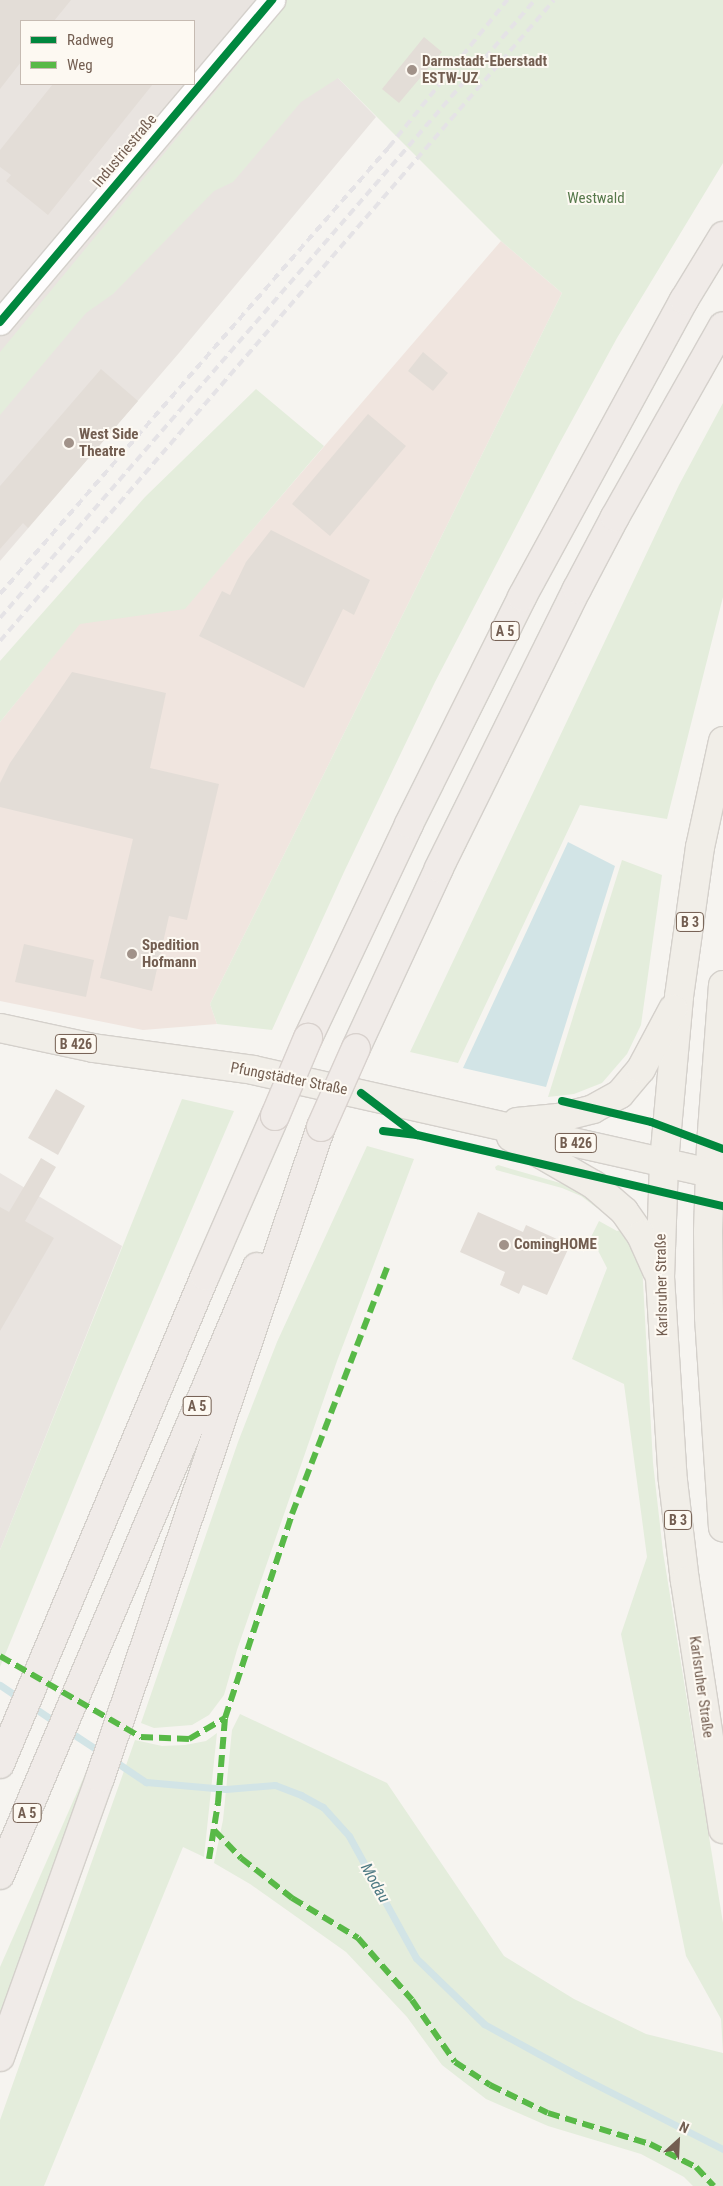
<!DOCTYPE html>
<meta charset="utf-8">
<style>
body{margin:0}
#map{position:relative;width:723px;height:2186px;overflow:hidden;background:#f6f4f0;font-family:"Roboto Condensed",sans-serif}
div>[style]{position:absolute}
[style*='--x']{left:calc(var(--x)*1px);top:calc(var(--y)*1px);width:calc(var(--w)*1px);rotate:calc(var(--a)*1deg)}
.commercial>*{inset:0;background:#f0e5df}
.industrial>*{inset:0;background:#e9e4e0}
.green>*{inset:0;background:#e4eddc}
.water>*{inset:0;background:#d2e4e6}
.stream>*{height:7px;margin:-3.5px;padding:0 3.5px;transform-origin:3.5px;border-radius:3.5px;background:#d2e4e6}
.building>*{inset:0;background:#e3ddd7}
.roads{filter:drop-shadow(1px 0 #d4d0cb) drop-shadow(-1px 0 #d4d0cb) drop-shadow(0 1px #d4d0cb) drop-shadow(0 -1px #d4d0cb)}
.street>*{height:25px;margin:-12.5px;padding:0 12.5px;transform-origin:12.5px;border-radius:12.5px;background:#fefdfd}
.primary>*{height:28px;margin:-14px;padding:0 14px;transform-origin:14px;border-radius:14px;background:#f1eee8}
.highway>*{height:28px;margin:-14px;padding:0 14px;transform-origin:14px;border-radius:14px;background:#f0ebe8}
.rail>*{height:4px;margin-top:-2px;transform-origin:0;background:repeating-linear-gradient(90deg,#e5e3e6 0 8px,transparent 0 13px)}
.bridges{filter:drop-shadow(1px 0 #d8d1cd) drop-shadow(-1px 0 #d8d1cd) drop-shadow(0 1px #d8d1cd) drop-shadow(0 -1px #d8d1cd)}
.highway-bridge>*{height:28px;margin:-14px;padding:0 14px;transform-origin:14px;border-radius:14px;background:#f0ebe8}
.quiet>*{height:6px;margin-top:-3px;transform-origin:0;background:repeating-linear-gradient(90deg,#58b947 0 12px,transparent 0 18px)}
.cycleway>*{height:8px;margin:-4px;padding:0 4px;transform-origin:4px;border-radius:4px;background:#00873e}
.dots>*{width:14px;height:14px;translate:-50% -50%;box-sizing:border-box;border:2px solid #fdf9f2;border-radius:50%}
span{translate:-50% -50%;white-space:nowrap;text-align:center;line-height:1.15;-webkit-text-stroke:4px #fdf9f2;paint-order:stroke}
.shield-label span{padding:1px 4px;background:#fdf9f2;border:1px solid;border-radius:4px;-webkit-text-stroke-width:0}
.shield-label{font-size:14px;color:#735e51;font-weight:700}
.poi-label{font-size:15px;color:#735e51;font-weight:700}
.left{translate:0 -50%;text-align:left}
.street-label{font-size:15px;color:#735e51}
.park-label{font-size:15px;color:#56784b}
.water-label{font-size:16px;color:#4d7983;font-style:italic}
.legend{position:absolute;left:20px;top:20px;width:175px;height:65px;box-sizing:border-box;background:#fdf9f2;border:1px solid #c6bbb2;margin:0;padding:6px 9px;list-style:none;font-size:15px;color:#735e51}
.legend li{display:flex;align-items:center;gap:10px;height:25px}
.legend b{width:25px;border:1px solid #c6bbb2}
.north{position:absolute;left:653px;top:2116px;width:50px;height:50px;-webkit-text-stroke:4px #fdf9f2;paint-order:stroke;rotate:25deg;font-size:14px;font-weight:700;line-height:20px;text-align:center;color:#735e51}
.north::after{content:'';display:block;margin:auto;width:18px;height:22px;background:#735e51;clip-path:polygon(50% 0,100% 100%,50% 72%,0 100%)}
</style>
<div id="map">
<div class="commercial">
<i style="clip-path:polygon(501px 241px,562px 293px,210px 1004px,217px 1024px,143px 1030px,0 1001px,0 722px,80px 623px,185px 608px)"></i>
</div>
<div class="industrial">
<i style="clip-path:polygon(evenodd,0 0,408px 0,338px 78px,376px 117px,179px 353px,0 561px,0 0,21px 21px,194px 21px,194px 84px,21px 84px,21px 21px)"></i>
<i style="clip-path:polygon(0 1173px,122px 1246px,0 1550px)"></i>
</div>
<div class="green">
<i style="clip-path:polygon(287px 0,723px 0,723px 163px,617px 338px,558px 446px,435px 682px,344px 872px,272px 1030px,217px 1024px,210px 1004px,562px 293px,501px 241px,338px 78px,301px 102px,233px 182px,214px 191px,113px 294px,86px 313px,0 415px,0 352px,239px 63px,235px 59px)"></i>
<i style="clip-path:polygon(256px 389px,324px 446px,185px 609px,80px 624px,0 722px,0 661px,145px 497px)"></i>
<i style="clip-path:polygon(723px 403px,723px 597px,667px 819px,580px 805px,458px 1063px,410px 1052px,679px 485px)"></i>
<i style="clip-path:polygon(622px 860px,662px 875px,641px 1025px,627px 1054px,602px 1083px,574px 1094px,548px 1097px)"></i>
<i style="clip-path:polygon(182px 1099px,234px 1111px,118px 1381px,0 1667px,0 1550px)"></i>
<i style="clip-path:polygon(367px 1146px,414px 1159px,337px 1361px,237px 1650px,224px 1695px,209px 1715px,192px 1725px,154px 1728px,141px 1723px,238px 1442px,277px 1342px)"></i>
<i style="clip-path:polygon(498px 1165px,574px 1187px,607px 1211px,597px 1208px,581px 1196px,562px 1188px,496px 1170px,495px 1167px)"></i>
<i style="clip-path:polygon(599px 1221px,617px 1231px,624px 1229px,642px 1264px,653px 1463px,663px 1552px,723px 1923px,723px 2052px,721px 2019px,686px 1956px,621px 1634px,647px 1557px,624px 1384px,572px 1359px,607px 1268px,591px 1237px)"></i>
<i style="clip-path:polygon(240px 1714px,387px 1783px,504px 1956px,574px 1999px,646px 2034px,723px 2053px,723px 2186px,693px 2186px,684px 2177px,641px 2154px,548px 2126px,486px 2099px,442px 2065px,407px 2017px,346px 1952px,250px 1884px,214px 1863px,223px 1820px,232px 1730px)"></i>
<i style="clip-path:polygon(217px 1733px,204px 1857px,183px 1847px,44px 2186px,0 2186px,0 2120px,135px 1740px,162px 1746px,185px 1745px,206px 1741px)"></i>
<i style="clip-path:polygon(86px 1772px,0 2032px,0 1967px)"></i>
</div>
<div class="water">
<i style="clip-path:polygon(568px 842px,615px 866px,546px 1087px,463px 1068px)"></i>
</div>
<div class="stream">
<i style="--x:0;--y:1685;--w:25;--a:34"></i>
<i style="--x:30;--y:1705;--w:34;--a:34"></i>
<i style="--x:67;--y:1730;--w:42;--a:33.3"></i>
<i style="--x:113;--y:1760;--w:40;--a:34"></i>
<i style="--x:146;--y:1782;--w:80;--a:5"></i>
<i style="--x:226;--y:1789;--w:49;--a:-4.7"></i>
<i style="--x:275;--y:1785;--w:28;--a:21"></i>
<i style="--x:301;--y:1795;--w:25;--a:29"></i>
<i style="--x:323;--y:1807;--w:39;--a:48"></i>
<i style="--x:349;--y:1836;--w:139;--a:61.2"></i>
<i style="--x:416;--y:1958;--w:95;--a:44.1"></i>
<i style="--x:484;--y:2024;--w:106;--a:28.7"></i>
<i style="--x:577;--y:2075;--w:164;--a:26.9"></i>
</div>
<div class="building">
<i style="clip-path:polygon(0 0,71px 0,54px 21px,21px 21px,21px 62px,0 89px)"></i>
<i style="clip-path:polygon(424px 37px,442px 52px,399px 103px,382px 89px)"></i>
<i style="clip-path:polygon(53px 84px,153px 84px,48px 215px,6px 181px,11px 175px,0 167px,0 150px)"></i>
<i style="clip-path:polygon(423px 352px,448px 373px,433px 391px,408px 371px)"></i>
<i style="clip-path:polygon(101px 369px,138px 401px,28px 528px,23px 523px,0 549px,0 486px)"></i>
<i style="clip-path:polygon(368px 414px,406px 446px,330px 536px,292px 504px)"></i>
<i style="clip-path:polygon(271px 530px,370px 580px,354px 615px,343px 609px,304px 688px,199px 636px,222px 591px,230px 595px,246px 562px)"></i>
<i style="clip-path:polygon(72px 672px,166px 693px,150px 768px,219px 784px,187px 920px,169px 916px,152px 991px,100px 978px,133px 839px,0 807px,0 783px,10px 763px)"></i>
<i style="clip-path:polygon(24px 944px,94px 960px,86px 997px,15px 982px)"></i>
<i style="clip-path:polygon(56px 1089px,85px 1106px,58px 1155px,28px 1138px)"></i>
<i style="clip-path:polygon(41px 1158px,56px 1167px,25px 1221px,54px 1238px,0 1331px,0 1207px,9px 1212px)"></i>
<i style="clip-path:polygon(478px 1212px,523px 1232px,526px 1225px,570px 1245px,547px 1295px,523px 1285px,519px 1294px,500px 1285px,505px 1272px,460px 1252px)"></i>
</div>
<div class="roads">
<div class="street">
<i style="--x:0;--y:322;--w:422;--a:-49.8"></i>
</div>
<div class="primary">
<i style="--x:723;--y:741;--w:108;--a:102.2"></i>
<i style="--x:700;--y:847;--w:151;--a:98"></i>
<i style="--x:679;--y:997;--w:167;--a:95.2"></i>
<i style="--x:664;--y:1163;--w:114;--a:92"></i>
<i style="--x:660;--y:1277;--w:204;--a:86.4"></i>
<i style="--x:673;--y:1481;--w:101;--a:83.2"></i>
<i style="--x:685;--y:1581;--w:251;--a:81.3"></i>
<i style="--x:723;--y:985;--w:160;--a:94.3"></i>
<i style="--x:711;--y:1145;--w:87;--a:92"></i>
<i style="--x:708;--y:1232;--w:85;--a:89.3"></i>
<i style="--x:709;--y:1317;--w:211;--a:86.2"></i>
<i style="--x:0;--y:1028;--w:95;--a:12.1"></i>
<i style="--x:93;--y:1048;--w:162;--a:7.8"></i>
<i style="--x:253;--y:1070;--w:467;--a:12.7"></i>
<i style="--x:517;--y:1122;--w:41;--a:-5.6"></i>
<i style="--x:558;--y:1118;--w:36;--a:-14"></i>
<i style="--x:593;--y:1109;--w:31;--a:-29"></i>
<i style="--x:620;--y:1094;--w:33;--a:-50"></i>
<i style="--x:641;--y:1069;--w:68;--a:-61.9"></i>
<i style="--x:511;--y:1137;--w:96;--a:30"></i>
<i style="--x:594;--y:1185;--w:40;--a:41"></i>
<i style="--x:624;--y:1211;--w:29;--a:55"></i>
<i style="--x:641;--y:1235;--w:39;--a:66"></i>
</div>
<div class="highway">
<i style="--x:308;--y:1038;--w:237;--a:-64.7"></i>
<i style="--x:409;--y:824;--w:254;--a:-63.5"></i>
<i style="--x:522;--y:597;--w:338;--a:-61.4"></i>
<i style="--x:684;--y:300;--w:75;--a:-58.6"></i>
<i style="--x:356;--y:1048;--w:198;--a:-65.2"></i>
<i style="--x:439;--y:868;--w:311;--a:-63.7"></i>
<i style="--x:577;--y:589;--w:81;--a:-62.2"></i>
<i style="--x:615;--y:517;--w:219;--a:-60.5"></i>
<i style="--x:0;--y:1764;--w:529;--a:-67.21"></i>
<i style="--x:205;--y:1276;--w:175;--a:-66.4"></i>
<i style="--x:0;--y:1875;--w:660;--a:-67.09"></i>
<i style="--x:0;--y:2057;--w:296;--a:-70.3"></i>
<i style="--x:100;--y:1778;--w:687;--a:-71.25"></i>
</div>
</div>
<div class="rail">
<i style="--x:0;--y:594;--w:593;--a:-48.97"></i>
<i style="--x:389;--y:147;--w:189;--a:-51.2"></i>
<i style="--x:0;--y:618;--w:817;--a:-49.12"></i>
<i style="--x:0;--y:641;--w:847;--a:-49.16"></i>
</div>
<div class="bridges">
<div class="highway-bridge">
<i style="--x:275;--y:1116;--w:85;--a:-67.1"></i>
<i style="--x:321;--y:1127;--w:86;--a:-66.1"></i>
</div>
</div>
<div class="quiet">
<i style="--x:0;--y:1656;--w:163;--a:29.9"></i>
<i style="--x:141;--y:1737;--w:48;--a:2.4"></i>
<i style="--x:189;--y:1739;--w:42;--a:-30.3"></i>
<i style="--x:214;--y:1830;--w:39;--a:46"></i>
<i style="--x:241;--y:1858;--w:65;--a:38.1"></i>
<i style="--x:292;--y:1898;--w:77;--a:31.2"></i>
<i style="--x:358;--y:1938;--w:82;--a:48.9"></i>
<i style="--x:412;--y:2000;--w:75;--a:55.3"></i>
<i style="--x:455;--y:2062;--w:42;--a:33.3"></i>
<i style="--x:490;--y:2085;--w:64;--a:25.8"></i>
<i style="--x:548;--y:2113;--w:107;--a:16.9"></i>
<i style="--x:650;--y:2144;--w:51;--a:26.6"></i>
<i style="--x:696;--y:2167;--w:26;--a:47"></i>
<i style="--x:209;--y:1859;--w:57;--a:-80.9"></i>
<i style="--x:218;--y:1803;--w:85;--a:-85.3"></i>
<i style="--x:225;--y:1718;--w:215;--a:-71.8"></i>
<i style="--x:292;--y:1514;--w:267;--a:-68.9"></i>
</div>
<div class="cycleway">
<i style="--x:0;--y:322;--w:422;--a:-49.8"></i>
<i style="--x:361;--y:1093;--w:68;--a:37.2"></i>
<i style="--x:562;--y:1101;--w:91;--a:13.3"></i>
<i style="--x:651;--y:1122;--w:77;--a:20.6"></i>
<i style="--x:383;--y:1131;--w:34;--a:7"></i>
<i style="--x:417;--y:1135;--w:314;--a:13.1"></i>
</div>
<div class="dots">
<i style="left:412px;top:70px;background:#a19289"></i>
<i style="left:69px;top:443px;background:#a19289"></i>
<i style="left:132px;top:954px;background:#a19289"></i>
<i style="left:504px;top:1245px;background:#a19289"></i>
</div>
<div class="shield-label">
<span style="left:505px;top:631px">A 5</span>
<span style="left:690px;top:922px">B 3</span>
<span style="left:76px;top:1044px">B 426</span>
<span style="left:576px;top:1143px">B 426</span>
<span style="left:197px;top:1406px">A 5</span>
<span style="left:678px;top:1520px">B 3</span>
<span style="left:27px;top:1813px">A 5</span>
</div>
<div class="poi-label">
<span class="left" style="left:422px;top:70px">Darmstadt-Eberstadt<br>ESTW-UZ</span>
<span class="left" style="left:79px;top:443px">West Side<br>Theatre</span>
<span class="left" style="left:142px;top:954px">Spedition<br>Hofmann</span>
<span class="left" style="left:514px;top:1245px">ComingHOME</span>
</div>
<div class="street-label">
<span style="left:125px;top:151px;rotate:-50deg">Industriestraße</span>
<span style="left:289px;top:1079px;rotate:11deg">Pfungstädter Straße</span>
<span style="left:662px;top:1285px;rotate:-91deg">Karlsruher Straße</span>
<span style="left:701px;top:1687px;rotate:82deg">Karlsruher Straße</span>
</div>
<div class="park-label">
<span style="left:596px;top:199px">Westwald</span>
</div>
<div class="water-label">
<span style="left:375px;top:1883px;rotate:61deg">Modau</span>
</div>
<ul class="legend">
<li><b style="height:6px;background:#00873e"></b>Radweg</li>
<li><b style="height:6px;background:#58b947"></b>Weg</li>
</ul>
<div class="north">N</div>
</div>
